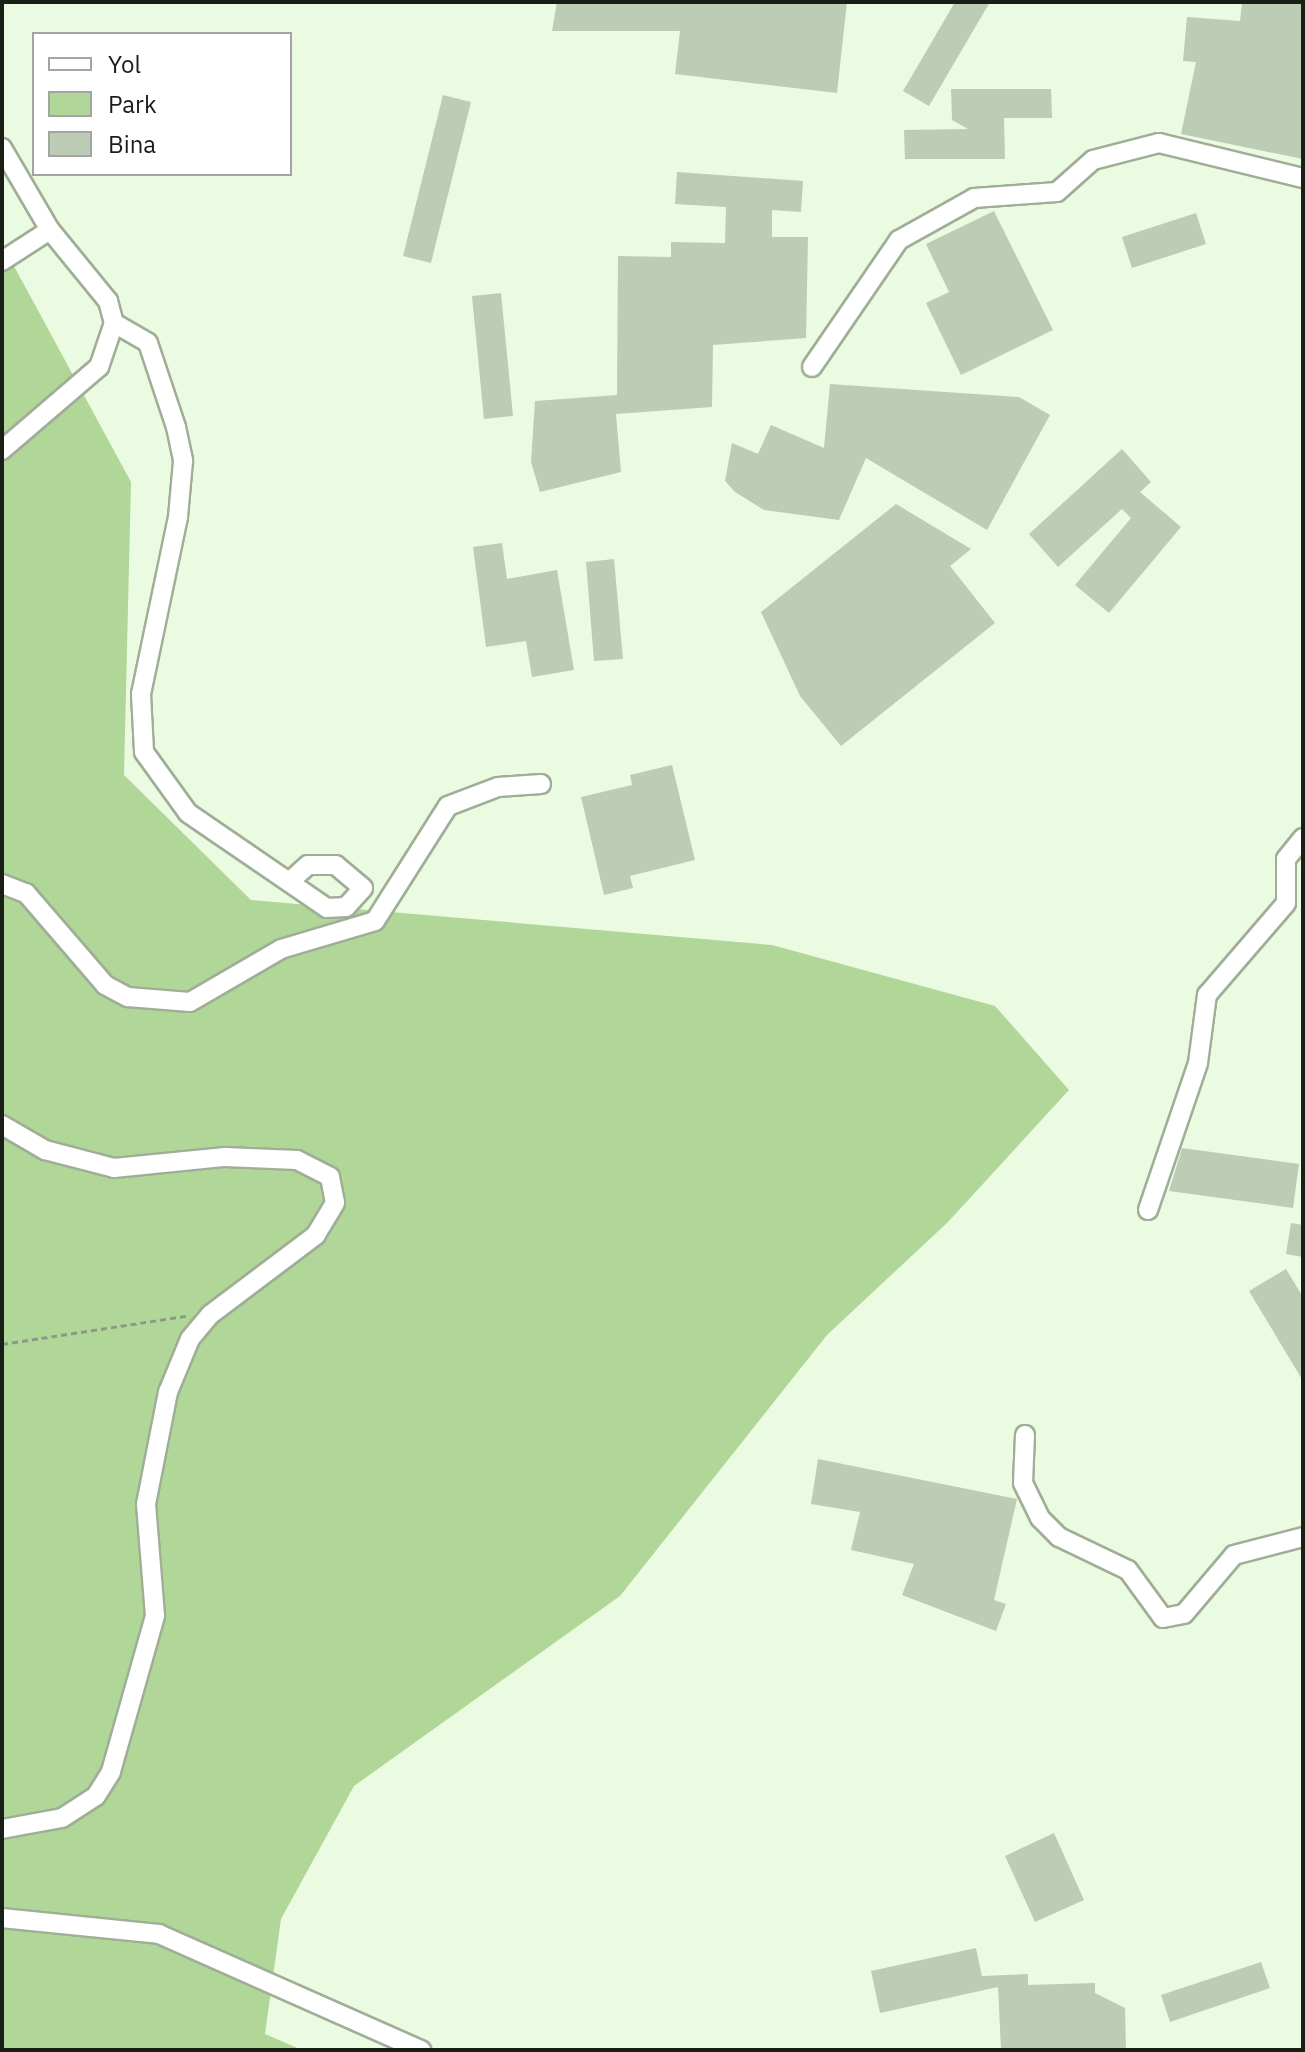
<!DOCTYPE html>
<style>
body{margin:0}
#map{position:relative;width:1305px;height:2052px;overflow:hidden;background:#ebfbe2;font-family:"IBM Plex Sans",sans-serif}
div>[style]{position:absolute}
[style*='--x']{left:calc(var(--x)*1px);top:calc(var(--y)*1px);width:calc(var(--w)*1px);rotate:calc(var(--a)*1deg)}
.green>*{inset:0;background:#b0d698}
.building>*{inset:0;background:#bdccb4}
.path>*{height:3px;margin-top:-1.5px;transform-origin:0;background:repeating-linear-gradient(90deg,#8d9987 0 6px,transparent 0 10px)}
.roads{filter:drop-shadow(2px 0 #9fae96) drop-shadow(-2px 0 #9fae96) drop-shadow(0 2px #9fae96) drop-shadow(0 -2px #9fae96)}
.street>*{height:18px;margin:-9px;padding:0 9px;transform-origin:9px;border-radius:9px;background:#fff}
span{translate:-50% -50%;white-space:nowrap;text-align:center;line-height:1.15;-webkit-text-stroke:6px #fff;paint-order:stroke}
.frame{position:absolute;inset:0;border:4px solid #191f16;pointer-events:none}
.legend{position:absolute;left:32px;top:32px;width:260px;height:144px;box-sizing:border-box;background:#fff;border:2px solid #a3a5a2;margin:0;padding:10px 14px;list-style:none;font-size:24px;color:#191f16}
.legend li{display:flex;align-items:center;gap:16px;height:40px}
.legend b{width:40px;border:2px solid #a3a5a2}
</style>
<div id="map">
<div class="green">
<i style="clip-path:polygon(2px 244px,131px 482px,124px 775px,251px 900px,772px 945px,995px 1006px,1069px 1090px,948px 1222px,827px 1335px,620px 1596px,354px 1786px,281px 1919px,265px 2034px,302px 2050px,2px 2050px)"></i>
</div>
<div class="building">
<i style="clip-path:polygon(557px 2px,847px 2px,837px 93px,675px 74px,680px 31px,552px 31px)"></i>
<i style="clip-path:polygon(955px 2px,990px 2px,929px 106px,903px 91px)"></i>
<i style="clip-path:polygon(1242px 2px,1303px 2px,1303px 159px,1181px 134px,1196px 62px,1183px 61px,1187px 17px,1240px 21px)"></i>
<i style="clip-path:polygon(951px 89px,1051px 89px,1052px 118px,1004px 118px,1005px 159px,905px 159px,904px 130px,968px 129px,952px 120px)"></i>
<i style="clip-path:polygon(443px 95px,471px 102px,431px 263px,403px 256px)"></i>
<i style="clip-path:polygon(677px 172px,803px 181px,801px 212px,772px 210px,772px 237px,808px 237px,806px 338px,713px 345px,712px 407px,616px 414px,621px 472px,540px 492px,531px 462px,535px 401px,617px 395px,618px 256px,671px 257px,671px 242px,725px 243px,726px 207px,675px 204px)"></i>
<i style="clip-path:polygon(994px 211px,1053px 330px,961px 375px,926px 303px,949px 292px,926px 244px)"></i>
<i style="clip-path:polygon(1196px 213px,1206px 244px,1132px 268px,1122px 237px)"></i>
<i style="clip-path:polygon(501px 293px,513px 416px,484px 419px,472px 296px)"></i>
<i style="clip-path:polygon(830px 384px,1019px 397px,1050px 415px,987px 530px,866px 458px,839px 520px,764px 510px,735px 492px,725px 481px,732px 443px,758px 454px,771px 425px,824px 448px)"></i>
<i style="clip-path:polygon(1122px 449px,1151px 482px,1140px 492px,1181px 527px,1109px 613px,1075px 585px,1131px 518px,1122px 509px,1058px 567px,1029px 534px)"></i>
<i style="clip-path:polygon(896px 504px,971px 549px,950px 566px,995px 623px,841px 746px,800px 696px,761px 612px)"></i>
<i style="clip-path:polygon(502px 543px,507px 579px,557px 570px,574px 670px,532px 677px,526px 641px,486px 647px,473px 547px)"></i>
<i style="clip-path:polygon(614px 559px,623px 659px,594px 661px,586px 562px)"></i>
<i style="clip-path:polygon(672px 765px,695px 860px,630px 876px,633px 888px,604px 895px,581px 797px,632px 785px,630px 775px)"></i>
<i style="clip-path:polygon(1182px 1148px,1299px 1164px,1293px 1208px,1169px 1191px)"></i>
<i style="clip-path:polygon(1291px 1223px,1303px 1225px,1303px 1257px,1286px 1254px)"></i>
<i style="clip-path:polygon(1286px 1269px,1303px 1297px,1303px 1381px,1249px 1291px)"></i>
<i style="clip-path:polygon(818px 1459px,1017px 1499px,994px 1600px,1006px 1604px,996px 1631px,902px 1595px,914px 1564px,851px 1550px,860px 1512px,811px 1504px)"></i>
<i style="clip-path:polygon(1054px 1833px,1084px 1900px,1035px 1922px,1005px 1856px)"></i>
<i style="clip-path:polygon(976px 1948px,982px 1976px,1028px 1974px,1028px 1985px,1095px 1983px,1095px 1993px,1125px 2008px,1126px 2050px,1001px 2050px,998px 1987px,880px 2013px,871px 1971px)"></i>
<i style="clip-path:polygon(1261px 1962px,1270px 1988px,1170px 2022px,1161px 1995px)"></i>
</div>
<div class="path">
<i style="--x:2;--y:1344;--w:186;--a:-8.7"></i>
</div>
<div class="roads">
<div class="street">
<i style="--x:2;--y:148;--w:95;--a:59.7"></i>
<i style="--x:50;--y:230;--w:92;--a:50.8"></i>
<i style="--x:108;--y:301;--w:23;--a:75"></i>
<i style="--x:114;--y:323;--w:39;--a:30"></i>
<i style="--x:148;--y:343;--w:89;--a:71.6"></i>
<i style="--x:176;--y:427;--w:35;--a:78"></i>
<i style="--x:183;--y:461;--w:56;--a:95.1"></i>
<i style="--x:178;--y:517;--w:181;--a:101.8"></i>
<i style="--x:141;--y:694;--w:58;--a:87"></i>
<i style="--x:144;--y:752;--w:75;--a:54.2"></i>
<i style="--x:188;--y:813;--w:168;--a:34.4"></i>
<i style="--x:327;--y:908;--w:19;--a:-3"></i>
<i style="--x:346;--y:907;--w:25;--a:-48"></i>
<i style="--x:363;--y:888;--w:35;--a:-140"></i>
<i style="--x:336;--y:865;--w:28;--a:180"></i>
<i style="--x:308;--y:865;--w:25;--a:138"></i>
<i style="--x:2;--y:261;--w:57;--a:-32.9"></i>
<i style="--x:812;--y:367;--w:154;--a:-55.6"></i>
<i style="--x:899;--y:240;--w:86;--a:-29.2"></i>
<i style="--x:974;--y:198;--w:83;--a:-4.1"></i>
<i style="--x:1057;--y:192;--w:48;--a:-41.6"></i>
<i style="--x:1093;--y:160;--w:68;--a:-14.4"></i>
<i style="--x:1159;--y:143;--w:148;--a:13.7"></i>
<i style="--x:2;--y:450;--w:128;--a:-40.6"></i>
<i style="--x:99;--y:367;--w:46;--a:-71.2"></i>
<i style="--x:2;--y:884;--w:26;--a:21"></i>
<i style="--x:26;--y:893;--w:121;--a:49.3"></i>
<i style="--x:105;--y:985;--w:26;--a:28"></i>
<i style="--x:128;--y:997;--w:62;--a:4.6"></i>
<i style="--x:190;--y:1002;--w:105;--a:-30.2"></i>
<i style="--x:281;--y:949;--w:98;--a:-16.6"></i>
<i style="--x:375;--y:921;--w:136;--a:-57.6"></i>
<i style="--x:448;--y:806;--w:53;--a:-20.8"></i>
<i style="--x:498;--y:787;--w:43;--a:-4"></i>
<i style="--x:2;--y:1125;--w:50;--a:30.2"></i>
<i style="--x:45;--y:1150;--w:71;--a:14.6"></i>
<i style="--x:114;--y:1168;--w:112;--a:-5.7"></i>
<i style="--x:225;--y:1157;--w:72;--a:2.4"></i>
<i style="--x:297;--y:1160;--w:37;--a:27"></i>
<i style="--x:330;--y:1177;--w:26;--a:79"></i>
<i style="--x:335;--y:1203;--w:37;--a:121"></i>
<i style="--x:316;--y:1235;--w:133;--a:143"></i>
<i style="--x:210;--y:1315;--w:31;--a:130"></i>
<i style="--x:190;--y:1339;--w:57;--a:112.5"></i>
<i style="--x:168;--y:1392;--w:114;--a:101.1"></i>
<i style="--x:146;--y:1504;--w:112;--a:85.4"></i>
<i style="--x:155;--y:1616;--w:162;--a:105.8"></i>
<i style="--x:111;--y:1772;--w:28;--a:122"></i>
<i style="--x:96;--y:1796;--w:40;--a:147.1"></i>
<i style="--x:62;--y:1818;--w:61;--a:169.6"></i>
<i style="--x:1148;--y:1210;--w:155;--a:-71.2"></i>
<i style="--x:1198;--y:1063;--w:69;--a:-82.5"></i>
<i style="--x:1207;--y:995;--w:121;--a:-49.3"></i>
<i style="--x:1286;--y:903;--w:44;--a:-90"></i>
<i style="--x:1286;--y:859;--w:27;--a:-51"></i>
<i style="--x:1025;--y:1435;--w:48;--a:92.4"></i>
<i style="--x:1023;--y:1483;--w:39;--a:64"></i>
<i style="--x:1040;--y:1518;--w:27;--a:45"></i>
<i style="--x:1059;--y:1537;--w:76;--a:25.6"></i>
<i style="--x:1128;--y:1570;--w:59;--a:53.9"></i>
<i style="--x:1163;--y:1618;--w:21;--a:-11"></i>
<i style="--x:1184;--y:1614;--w:77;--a:-49.7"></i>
<i style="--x:1234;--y:1555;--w:71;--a:-14.6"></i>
<i style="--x:2;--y:1918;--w:158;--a:5.8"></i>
<i style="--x:159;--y:1934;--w:287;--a:23.9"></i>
</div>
</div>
<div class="frame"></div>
<ul class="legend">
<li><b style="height:10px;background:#fff"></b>Yol</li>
<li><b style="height:22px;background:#b0d698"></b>Park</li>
<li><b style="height:22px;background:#bdccb4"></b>Bina</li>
</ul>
</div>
